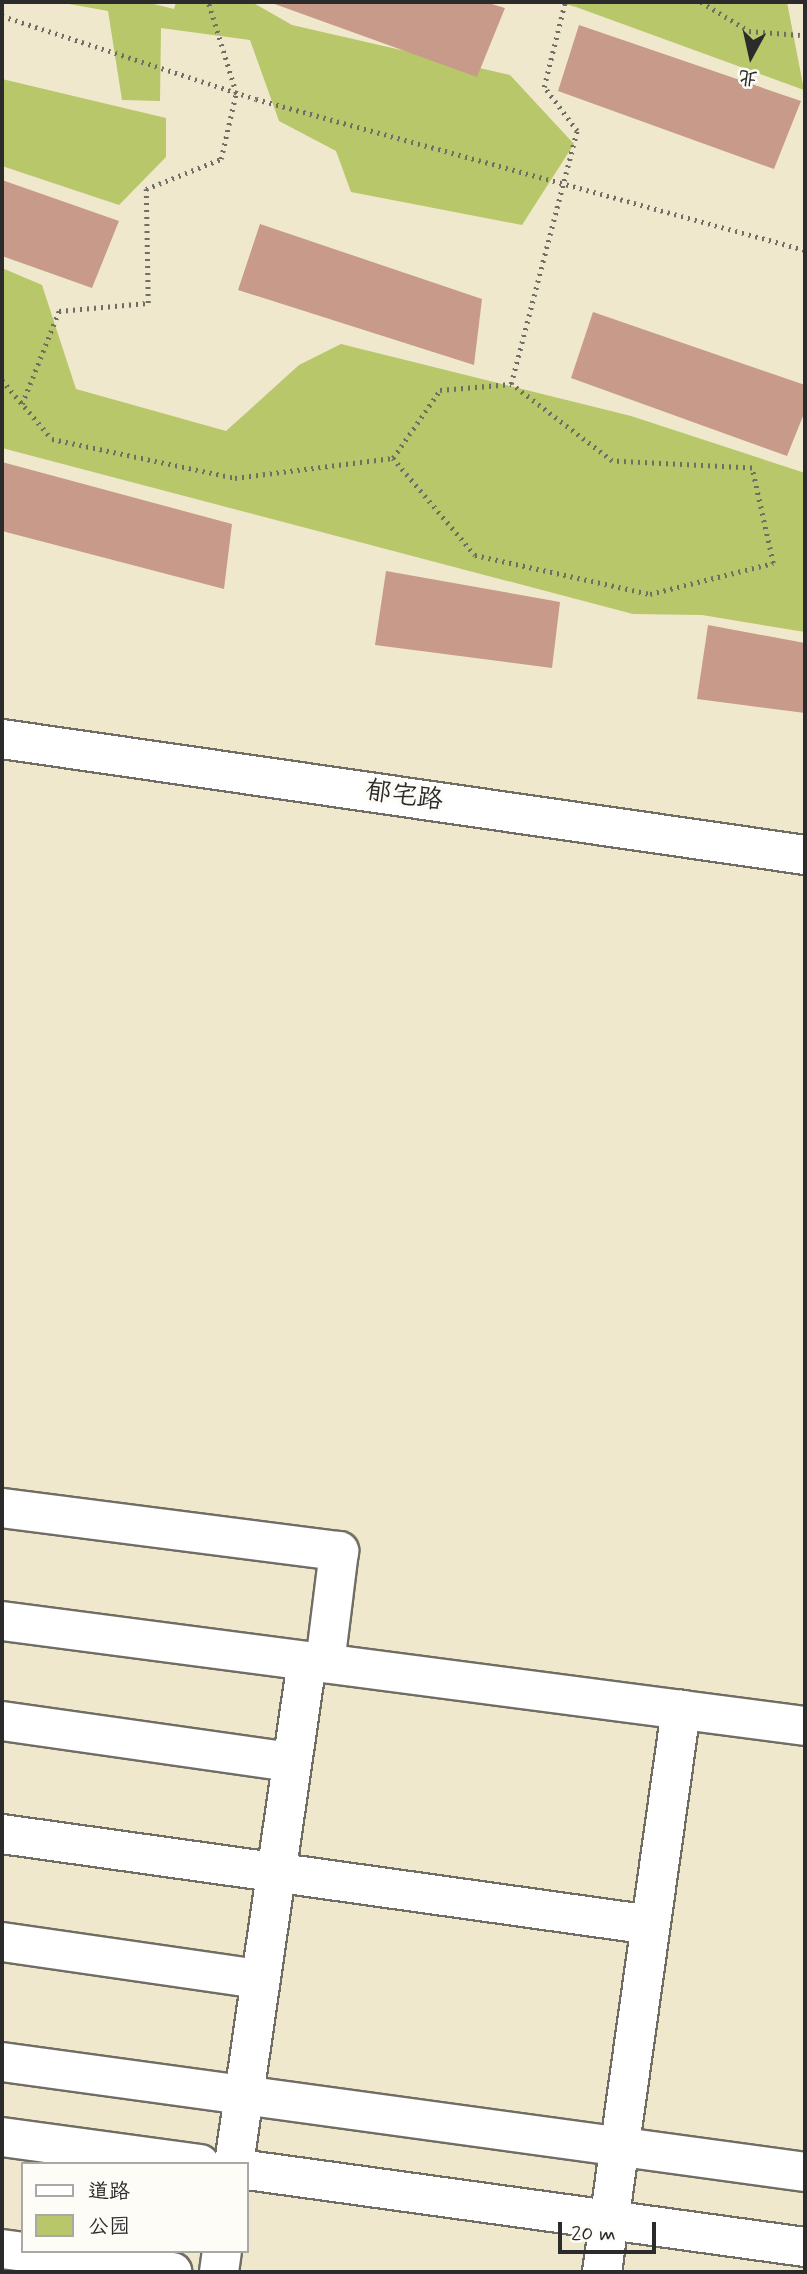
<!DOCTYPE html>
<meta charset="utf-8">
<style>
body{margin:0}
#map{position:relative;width:807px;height:2274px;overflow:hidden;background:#f0e8cd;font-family:Mynerve,"LXGW WenKai TC",sans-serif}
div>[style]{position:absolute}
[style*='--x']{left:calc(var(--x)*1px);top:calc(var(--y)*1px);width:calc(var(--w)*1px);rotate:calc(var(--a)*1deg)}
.green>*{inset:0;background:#b7c76a}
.building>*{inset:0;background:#c89a89}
.path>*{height:4.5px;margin-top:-2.25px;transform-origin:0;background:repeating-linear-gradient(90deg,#706d64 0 2px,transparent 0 7px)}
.roads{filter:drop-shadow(2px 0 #706d64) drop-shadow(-2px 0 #706d64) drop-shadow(0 2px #706d64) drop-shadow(0 -2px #706d64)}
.minor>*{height:38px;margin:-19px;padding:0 19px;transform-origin:19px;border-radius:19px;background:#fff}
span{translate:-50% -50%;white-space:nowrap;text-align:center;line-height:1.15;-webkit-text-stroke:7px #fdfcf7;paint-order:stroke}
.street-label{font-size:26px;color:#2b2b2b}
.frame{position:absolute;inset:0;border:4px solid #2b2b2b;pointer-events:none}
.legend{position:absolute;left:21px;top:2162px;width:228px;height:91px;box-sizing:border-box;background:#fdfcf7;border:2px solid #a9a8a5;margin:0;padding:9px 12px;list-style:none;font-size:21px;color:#2b2b2b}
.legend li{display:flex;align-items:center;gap:14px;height:35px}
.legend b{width:35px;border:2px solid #a9a8a5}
.north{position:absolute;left:716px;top:21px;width:70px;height:70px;-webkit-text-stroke:5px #fdfcf7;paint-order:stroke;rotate:188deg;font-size:19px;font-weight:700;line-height:28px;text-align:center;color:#2b2b2b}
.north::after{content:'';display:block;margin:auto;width:24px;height:32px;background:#2b2b2b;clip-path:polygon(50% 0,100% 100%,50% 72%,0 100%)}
.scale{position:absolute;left:558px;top:2222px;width:98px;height:32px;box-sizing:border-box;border:4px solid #2b2b2b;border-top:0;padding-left:9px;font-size:21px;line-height:24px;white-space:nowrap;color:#2b2b2b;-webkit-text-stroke:5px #fdfcf7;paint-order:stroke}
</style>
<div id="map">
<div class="green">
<i style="clip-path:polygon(58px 2px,146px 2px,174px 9px,176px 2px,252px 2px,292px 25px,510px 75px,574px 144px,522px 225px,351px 192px,336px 151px,279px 121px,250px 40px,161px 28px,160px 101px,122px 100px,108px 11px)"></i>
<i style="clip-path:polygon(558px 2px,787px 2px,804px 90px,576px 7px)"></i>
<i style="clip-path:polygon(2px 79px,166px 118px,166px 157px,119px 205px,2px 166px)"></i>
<i style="clip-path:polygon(2px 268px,42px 285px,76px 389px,226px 431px,299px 365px,341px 344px,631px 416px,805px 473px,805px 632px,702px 615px,633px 614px,2px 448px)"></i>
</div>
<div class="building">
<i style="clip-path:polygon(269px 2px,485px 2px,505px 8px,477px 77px)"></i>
<i style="clip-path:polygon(579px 25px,801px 101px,774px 169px,558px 91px)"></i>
<i style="clip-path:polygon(2px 180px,119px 221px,92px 288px,2px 256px)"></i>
<i style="clip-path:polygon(260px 224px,482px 299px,474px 365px,238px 290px)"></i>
<i style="clip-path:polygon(593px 312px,805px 385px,805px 411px,787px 456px,571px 378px)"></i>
<i style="clip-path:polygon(2px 462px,232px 524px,224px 589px,2px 531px)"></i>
<i style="clip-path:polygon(386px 571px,560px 602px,552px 668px,375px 645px)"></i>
<i style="clip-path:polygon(708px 625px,805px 643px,805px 713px,697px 699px)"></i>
</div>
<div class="path">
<i style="--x:701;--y:2;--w:56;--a:31.1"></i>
<i style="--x:749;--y:31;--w:51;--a:4.5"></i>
<i style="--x:2;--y:16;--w:267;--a:18.1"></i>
<i style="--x:256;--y:99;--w:569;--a:15.38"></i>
<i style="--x:2;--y:380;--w:77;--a:49.7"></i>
<i style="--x:52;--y:439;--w:187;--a:12"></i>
<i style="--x:235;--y:478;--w:159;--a:-7.2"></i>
<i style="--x:393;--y:458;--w:83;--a:-55.3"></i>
<i style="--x:440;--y:390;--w:71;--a:-4.8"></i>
<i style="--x:511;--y:384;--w:261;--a:-75.4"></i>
<i style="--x:577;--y:131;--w:55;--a:-126.9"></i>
<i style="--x:544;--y:87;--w:88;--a:-76.1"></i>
<i style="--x:22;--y:404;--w:100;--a:-68.3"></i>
<i style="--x:59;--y:311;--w:89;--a:-5.1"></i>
<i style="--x:148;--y:303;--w:114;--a:-91"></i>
<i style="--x:146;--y:189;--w:81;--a:-21.8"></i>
<i style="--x:221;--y:159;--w:68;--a:-77.2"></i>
<i style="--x:236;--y:93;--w:95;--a:-107.1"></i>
<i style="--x:393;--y:458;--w:127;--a:49.8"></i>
<i style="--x:475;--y:555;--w:179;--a:12.6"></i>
<i style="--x:650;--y:594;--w:127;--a:-14.1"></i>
<i style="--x:773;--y:563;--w:97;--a:-102.5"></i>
<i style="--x:752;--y:468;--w:140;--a:-177.1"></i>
<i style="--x:612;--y:461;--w:127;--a:-142.7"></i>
</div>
<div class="roads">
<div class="minor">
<i style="--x:2;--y:739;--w:811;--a:8.22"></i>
<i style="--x:2;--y:1508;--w:340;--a:7.3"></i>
<i style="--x:339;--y:1551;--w:113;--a:97.1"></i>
<i style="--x:2;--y:1621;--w:810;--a:7.45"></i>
<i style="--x:2;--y:1721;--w:292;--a:8.1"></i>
<i style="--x:2;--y:1834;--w:655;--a:7.98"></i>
<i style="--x:2;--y:1942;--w:261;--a:8.2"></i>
<i style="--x:2;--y:2062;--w:810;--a:7.8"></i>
<i style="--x:2;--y:2137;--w:200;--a:7.8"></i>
<i style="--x:234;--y:2164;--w:508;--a:-81.74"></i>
<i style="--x:247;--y:2170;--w:563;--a:7.86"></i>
<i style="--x:2;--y:2249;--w:172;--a:7.7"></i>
<i style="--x:219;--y:2272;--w:21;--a:-82"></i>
<i style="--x:602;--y:2272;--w:568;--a:-82"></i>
</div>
</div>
<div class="street-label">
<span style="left:404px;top:797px;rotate:8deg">郁宅路</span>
</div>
<div class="frame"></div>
<ul class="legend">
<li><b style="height:9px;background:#fff"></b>道路</li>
<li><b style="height:19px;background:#b7c76a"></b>公园</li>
</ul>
<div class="north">北</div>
<div class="scale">20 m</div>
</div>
